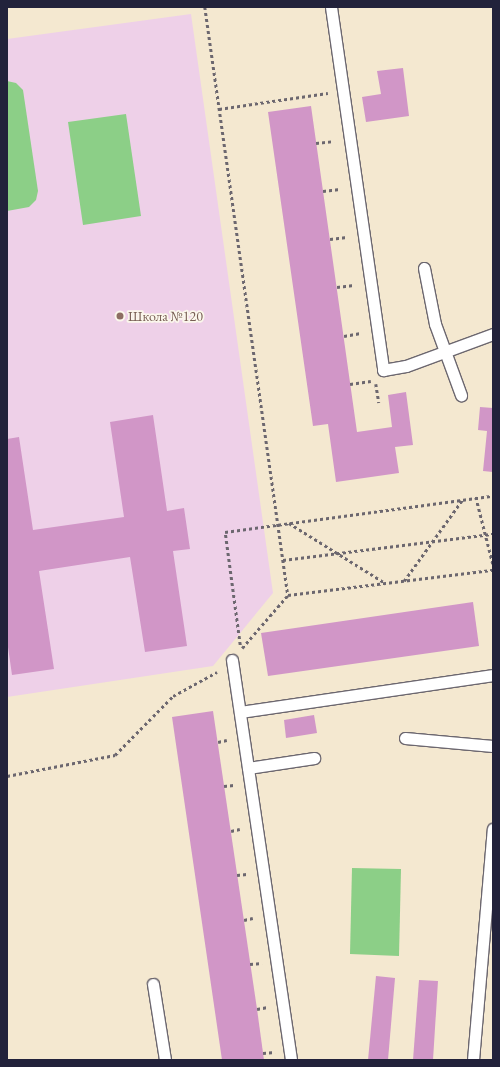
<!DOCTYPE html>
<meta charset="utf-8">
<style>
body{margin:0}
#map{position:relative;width:500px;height:1067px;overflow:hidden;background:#f4e8d0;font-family:"EB Garamond",serif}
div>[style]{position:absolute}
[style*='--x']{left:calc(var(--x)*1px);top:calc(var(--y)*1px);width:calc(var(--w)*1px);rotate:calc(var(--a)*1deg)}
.built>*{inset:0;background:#eed0e8}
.green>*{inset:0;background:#8ccf87}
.building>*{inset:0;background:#d196c7}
.path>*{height:2.5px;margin-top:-1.25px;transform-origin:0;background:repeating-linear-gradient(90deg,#6c676f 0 3px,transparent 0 6px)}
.roads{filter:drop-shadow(1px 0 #6c676f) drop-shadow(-1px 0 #6c676f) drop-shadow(0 1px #6c676f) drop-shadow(0 -1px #6c676f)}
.lane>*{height:11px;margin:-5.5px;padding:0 5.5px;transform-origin:5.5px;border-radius:5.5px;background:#fff}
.dots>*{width:11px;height:11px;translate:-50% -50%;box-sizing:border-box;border:2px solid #fbf7ec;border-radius:50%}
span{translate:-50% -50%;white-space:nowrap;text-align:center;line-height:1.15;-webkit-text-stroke:3.5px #fbf7ec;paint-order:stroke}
.education-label{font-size:14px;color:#785e54}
.left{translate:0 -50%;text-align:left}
.frame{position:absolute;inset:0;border:8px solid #22223b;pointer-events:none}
</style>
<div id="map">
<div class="built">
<i style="clip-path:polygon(191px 14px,273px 593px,213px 666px,7px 697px,7px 39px)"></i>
</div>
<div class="green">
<i style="clip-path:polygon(7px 81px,16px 83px,23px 90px,38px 191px,36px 200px,29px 207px,7px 211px)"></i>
<i style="clip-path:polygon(126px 114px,141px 216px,83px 225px,68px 122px)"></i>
<i style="clip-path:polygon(352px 868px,401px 869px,399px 956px,350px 954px)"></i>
</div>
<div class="building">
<i style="clip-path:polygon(403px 68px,409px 116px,366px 122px,362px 97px,381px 94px,377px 71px)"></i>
<i style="clip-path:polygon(311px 106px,357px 432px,392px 427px,388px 395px,406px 392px,413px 445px,395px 447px,399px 473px,336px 482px,328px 424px,313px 426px,268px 112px)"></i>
<i style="clip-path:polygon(480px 407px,493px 408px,493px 472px,483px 471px,487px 431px,478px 430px)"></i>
<i style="clip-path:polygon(153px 415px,167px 511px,184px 508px,190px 549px,173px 551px,187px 646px,145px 652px,130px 557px,39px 571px,54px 669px,12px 675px,7px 640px,7px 439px,19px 437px,33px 530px,124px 517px,110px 422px)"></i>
<i style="clip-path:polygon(473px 602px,479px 646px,268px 676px,261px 633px)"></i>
<i style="clip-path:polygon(213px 711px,257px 1009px,264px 1060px,222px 1060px,172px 717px)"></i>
<i style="clip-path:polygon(314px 715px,317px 733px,286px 738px,284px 720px)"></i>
<i style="clip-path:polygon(376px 976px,395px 978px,388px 1060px,368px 1060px)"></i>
<i style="clip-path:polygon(419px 980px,438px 981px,433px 1060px,413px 1060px)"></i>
</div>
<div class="path">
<i style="--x:205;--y:7;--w:594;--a:81.97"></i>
<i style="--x:219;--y:109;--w:110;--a:-8.4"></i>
<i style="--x:316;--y:143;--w:18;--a:-6"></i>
<i style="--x:323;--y:191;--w:17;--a:-7"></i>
<i style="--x:330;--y:239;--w:17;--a:-7"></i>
<i style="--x:337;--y:287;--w:17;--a:-7"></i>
<i style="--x:344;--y:336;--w:17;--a:-10"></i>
<i style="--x:350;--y:384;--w:21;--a:-8"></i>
<i style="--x:376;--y:384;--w:19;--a:81"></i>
<i style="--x:476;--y:497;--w:69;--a:75.8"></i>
<i style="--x:289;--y:523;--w:113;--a:32"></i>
<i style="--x:283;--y:560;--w:212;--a:-7.1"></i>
<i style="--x:404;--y:581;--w:101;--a:-54.3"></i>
<i style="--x:240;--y:645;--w:114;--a:-97.6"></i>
<i style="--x:225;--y:532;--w:270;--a:-7.7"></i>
<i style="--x:242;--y:648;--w:70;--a:-49"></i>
<i style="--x:288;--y:595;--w:207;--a:-7"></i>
<i style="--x:218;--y:742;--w:9;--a:-13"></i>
<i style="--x:7;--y:776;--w:110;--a:-11"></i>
<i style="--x:115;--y:755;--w:83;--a:-45.5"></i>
<i style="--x:173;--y:696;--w:50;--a:-28.6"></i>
<i style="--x:224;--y:786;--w:10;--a:-6"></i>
<i style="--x:231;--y:831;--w:9;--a:-13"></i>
<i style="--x:237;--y:875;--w:10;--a:-6"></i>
<i style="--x:244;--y:920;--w:9;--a:-13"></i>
<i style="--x:250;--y:964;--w:12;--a:-5"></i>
<i style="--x:257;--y:1009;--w:11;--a:-10"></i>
<i style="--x:263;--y:1053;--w:12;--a:-5"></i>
</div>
<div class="roads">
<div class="lane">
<i style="--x:331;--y:7;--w:367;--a:81.8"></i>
<i style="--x:383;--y:370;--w:23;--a:-10"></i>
<i style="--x:406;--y:366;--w:93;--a:-20.2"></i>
<i style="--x:424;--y:268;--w:57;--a:78.9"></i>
<i style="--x:435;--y:324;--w:76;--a:69.9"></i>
<i style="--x:232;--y:660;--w:404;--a:81.6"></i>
<i style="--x:240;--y:712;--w:256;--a:-8.3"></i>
<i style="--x:405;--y:738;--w:88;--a:5.2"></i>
<i style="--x:248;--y:768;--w:67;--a:-8.6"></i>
<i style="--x:153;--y:984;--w:77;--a:81"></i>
<i style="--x:473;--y:1060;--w:232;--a:-85.1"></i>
</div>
</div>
<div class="dots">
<i style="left:120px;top:316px;background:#8d6e63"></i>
</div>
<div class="education-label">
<span class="left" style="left:128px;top:316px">Школа №120</span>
</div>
<div class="frame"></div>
</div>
